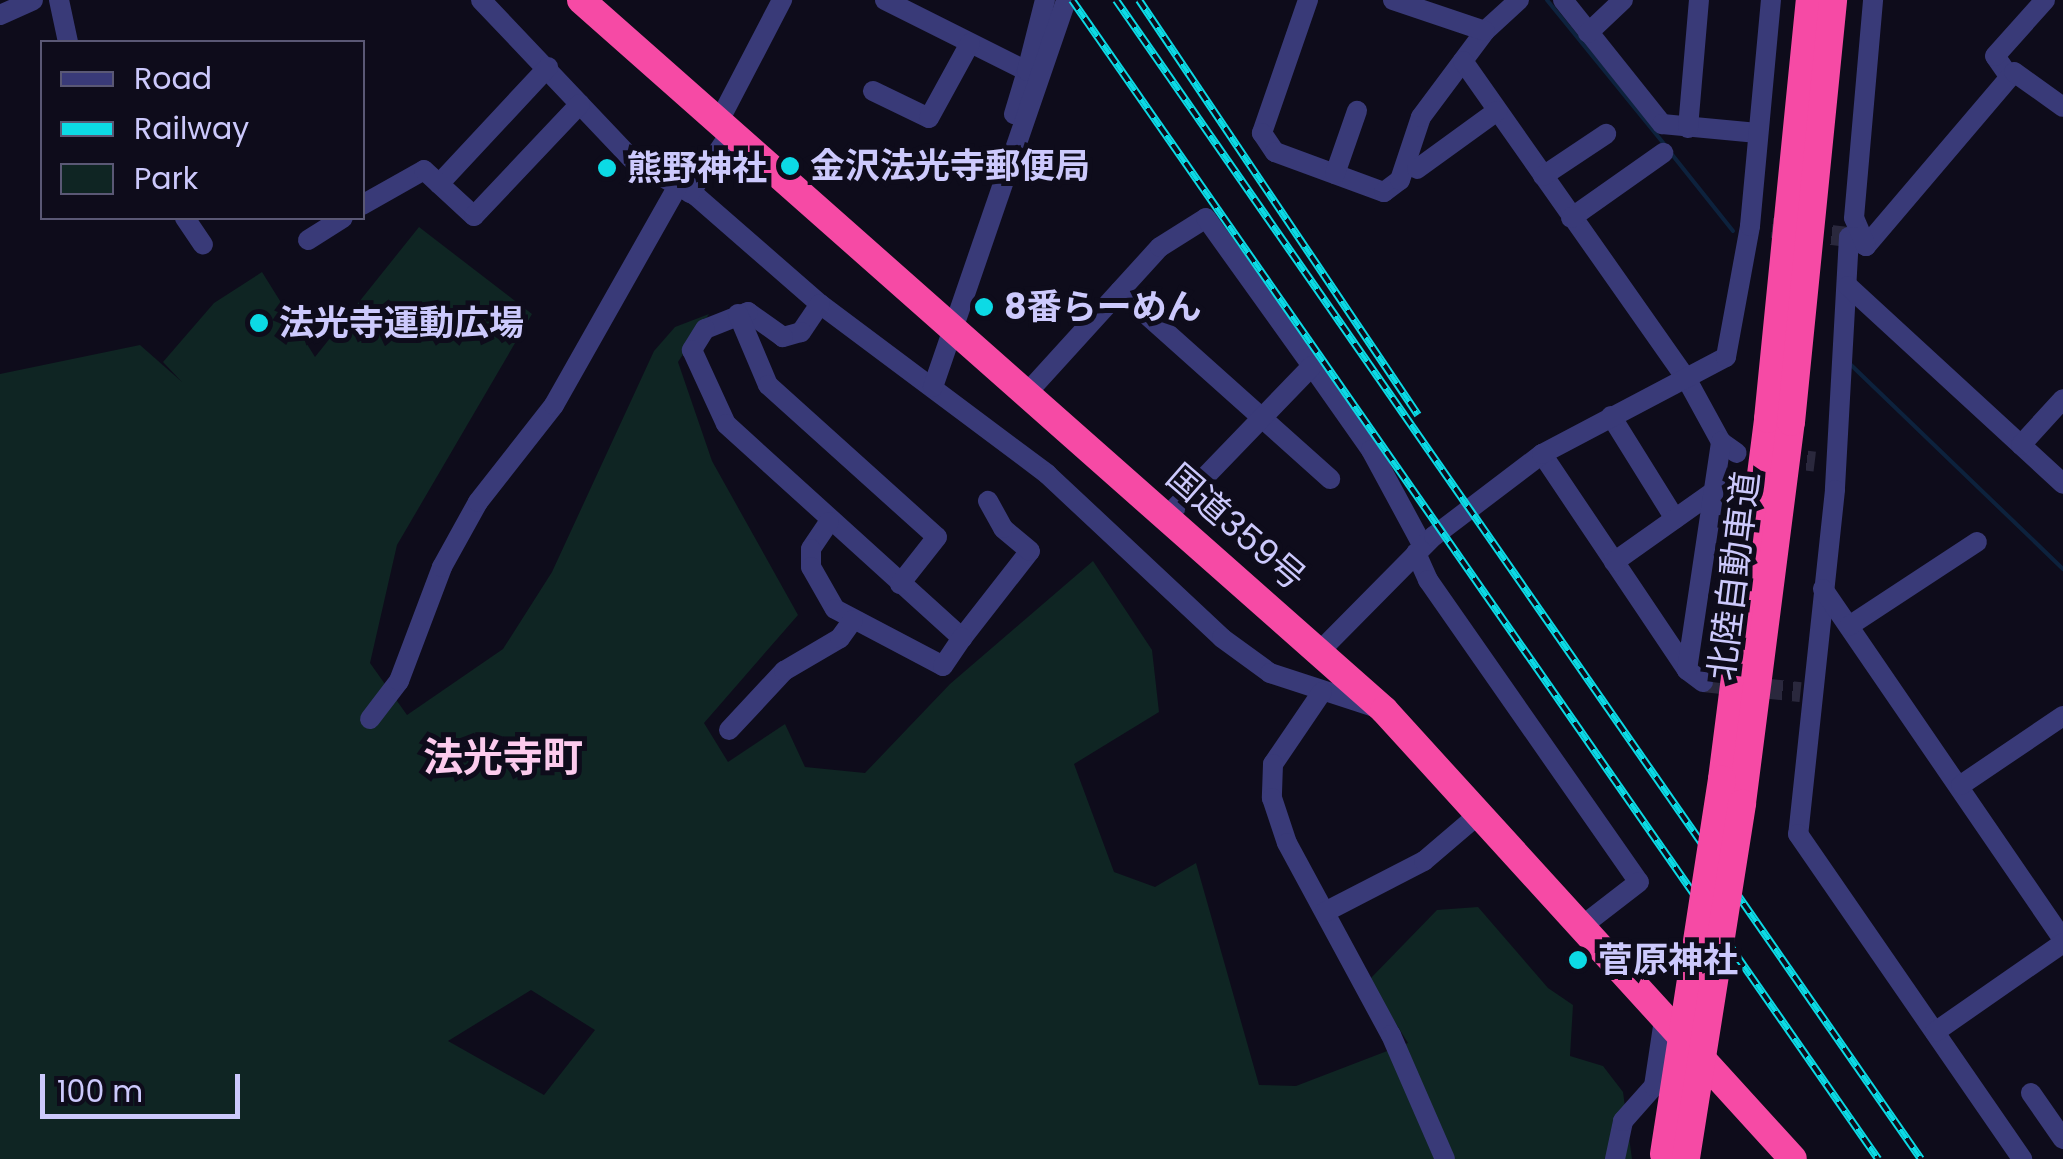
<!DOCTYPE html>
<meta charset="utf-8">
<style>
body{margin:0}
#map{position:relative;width:2063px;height:1159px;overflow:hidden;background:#0e0c1b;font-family:Poppins,"Noto Sans JP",sans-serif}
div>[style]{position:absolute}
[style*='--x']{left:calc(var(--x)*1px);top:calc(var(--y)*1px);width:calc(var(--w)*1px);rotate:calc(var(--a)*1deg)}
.green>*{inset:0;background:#0f2523}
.stream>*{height:4px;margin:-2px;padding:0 2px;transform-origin:2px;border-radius:2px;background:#0d223d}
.minor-tunnel>*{height:20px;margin-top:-10px;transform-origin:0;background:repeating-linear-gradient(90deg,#2a283d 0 20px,transparent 0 30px)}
.minor>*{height:20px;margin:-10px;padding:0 10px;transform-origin:10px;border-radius:10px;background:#393a78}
.highway>*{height:28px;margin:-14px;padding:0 14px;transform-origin:14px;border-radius:14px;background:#f64aa5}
.rail>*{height:8px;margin-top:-4px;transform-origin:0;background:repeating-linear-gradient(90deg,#0e0c1b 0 11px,#0cdae5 0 22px);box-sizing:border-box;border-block:2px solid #0cdae5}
.highway-bridge>*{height:28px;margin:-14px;padding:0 14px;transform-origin:14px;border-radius:14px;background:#f64aa5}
.dots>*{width:28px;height:28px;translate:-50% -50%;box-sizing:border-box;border:5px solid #0e0c1b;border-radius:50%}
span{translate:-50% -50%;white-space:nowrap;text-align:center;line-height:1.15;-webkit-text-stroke:10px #0e0c1b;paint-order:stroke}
.poi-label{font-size:35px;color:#ccc9fc;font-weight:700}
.left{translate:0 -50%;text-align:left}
.street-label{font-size:35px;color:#ccc9fc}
.quarter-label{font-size:40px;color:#fccbed;font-weight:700}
.legend{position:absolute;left:40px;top:40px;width:325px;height:180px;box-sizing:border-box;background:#0e0c1b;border:2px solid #5a5875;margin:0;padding:12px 18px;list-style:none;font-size:30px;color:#ccc9fc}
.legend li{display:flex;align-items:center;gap:20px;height:50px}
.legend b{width:50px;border:2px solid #5a5875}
.scale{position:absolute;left:40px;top:1074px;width:200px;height:45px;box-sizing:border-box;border:5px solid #ccc9fc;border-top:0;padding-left:12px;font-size:30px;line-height:35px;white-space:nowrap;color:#ccc9fc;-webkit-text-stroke:8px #0e0c1b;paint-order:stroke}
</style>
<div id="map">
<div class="green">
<i style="clip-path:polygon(evenodd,419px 227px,532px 314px,397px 545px,370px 663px,407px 715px,503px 649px,552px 572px,654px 351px,675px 327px,709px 314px,678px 362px,712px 461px,798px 615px,704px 723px,728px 762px,785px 724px,805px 767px,865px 773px,950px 684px,1093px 561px,1152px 650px,1159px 712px,1074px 764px,1114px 872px,1155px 887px,1196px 863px,1259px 1085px,1296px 1086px,1408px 1043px,1369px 980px,1437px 910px,1478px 907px,1548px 988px,1573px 1005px,1570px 1056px,1603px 1066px,1623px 1092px,1632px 1159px,0 1159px,0 374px,140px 345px,182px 382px,163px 362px,214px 303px,262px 272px,315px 357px,419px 227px,531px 990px,595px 1030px,544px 1095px,448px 1041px,531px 990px)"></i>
</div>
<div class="stream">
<i style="--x:1547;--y:0;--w:186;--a:50.9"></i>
<i style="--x:1670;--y:152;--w:101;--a:51.4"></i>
<i style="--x:1850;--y:364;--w:296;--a:43.9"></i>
</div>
<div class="minor-tunnel">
<i style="--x:1772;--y:228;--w:78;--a:6.7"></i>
<i style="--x:1777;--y:457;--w:38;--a:7"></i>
<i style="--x:1703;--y:682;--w:98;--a:5.9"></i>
</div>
<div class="minor">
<i style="--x:59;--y:0;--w:43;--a:77.9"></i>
<i style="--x:481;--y:0;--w:222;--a:46.5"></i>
<i style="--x:634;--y:161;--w:71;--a:29.4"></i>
<i style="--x:696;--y:196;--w:164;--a:41.1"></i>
<i style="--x:820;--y:304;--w:284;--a:36.8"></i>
<i style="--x:1047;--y:474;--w:240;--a:43.1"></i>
<i style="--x:1222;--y:638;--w:59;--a:36.1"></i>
<i style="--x:1270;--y:673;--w:113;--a:18.1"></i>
<i style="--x:885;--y:0;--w:159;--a:26.6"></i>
<i style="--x:1027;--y:71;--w:45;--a:106.8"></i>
<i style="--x:1308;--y:0;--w:141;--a:109.1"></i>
<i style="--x:1262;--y:133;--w:23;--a:56"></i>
<i style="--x:1275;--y:152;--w:116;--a:20.2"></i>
<i style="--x:1384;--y:192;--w:20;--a:-37"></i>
<i style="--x:1400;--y:180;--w:66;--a:-71.6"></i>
<i style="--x:1421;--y:117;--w:107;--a:-53.3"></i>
<i style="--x:1485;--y:31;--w:46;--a:-42.4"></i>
<i style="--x:1393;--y:0;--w:97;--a:18.6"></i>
<i style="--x:1563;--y:0;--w:159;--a:51.4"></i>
<i style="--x:1662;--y:124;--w:96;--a:5.4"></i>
<i style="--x:0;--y:15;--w:36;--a:-24"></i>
<i style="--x:1588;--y:33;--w:48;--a:-43.3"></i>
<i style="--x:1463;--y:61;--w:388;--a:54.9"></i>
<i style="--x:1686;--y:378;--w:73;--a:61.3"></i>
<i style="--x:1721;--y:442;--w:19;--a:35"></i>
<i style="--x:1027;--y:71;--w:73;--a:-75.8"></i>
<i style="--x:2009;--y:76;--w:24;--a:-125"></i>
<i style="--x:1995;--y:56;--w:75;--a:-48.2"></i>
<i style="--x:873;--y:91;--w:62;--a:25.7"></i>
<i style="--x:929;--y:118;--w:85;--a:-61.3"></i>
<i style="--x:718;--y:123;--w:139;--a:-62.5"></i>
<i style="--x:1688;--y:128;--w:128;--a:-85.1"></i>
<i style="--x:1417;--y:169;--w:99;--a:-35.9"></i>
<i style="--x:1335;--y:174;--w:67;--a:-70.8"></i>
<i style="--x:1543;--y:176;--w:76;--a:-33.7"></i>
<i style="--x:439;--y:184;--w:160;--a:-47"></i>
<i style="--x:690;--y:193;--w:71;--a:-55.9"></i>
<i style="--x:362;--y:205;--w:71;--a:-29.4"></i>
<i style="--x:424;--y:170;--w:68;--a:42.6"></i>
<i style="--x:474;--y:216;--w:154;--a:-46.6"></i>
<i style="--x:185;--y:218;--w:32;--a:56"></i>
<i style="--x:1571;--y:218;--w:113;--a:-35.2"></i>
<i style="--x:308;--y:240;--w:41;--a:-32.2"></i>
<i style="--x:1866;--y:246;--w:19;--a:-152"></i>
<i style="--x:1849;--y:237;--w:253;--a:93.2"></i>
<i style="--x:1835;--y:490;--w:346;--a:96.1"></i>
<i style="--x:1798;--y:834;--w:395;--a:55.4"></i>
<i style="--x:1866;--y:246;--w:228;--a:-49.6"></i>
<i style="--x:2014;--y:72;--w:60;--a:35.5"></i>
<i style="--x:1866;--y:246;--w:30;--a:-113"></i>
<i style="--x:1854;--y:218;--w:219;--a:-85"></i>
<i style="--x:1848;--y:286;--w:292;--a:42.6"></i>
<i style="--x:1120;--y:291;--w:282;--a:41.8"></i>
<i style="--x:820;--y:304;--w:34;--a:124"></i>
<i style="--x:801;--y:332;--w:19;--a:164"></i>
<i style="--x:783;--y:337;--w:43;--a:-144.5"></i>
<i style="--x:748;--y:312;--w:46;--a:158.4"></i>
<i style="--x:705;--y:329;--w:25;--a:122"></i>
<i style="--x:692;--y:350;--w:81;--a:65.3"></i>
<i style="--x:726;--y:424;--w:319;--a:42.2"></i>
<i style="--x:962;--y:638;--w:110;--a:-52"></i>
<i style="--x:1030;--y:551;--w:35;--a:-140"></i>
<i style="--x:1003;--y:528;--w:31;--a:-119"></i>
<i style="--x:738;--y:314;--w:77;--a:67.1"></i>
<i style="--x:768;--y:385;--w:227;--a:42"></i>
<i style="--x:937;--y:537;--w:60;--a:128.2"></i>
<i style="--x:1312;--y:366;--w:103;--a:54.9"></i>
<i style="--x:1371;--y:450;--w:109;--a:61.6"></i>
<i style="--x:933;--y:387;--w:409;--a:-71"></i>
<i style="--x:1027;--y:393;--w:197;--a:-47.7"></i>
<i style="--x:1160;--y:247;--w:54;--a:-32.2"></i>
<i style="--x:1206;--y:218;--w:182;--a:54.4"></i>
<i style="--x:1312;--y:366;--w:209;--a:134"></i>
<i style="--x:1611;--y:416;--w:121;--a:58.1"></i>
<i style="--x:2021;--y:445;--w:62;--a:-47.6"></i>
<i style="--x:1542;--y:454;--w:260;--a:56.1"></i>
<i style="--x:1687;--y:670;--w:20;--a:37"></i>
<i style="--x:829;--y:522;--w:32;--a:124"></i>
<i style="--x:811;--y:549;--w:18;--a:90"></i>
<i style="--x:811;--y:567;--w:48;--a:60.3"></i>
<i style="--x:835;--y:609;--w:122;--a:27.8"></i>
<i style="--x:943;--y:666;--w:34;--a:-56"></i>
<i style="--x:1416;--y:553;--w:30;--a:66"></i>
<i style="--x:1428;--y:580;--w:368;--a:55.1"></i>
<i style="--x:1639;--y:882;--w:72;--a:142.3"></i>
<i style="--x:1614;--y:562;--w:121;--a:-35.3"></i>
<i style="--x:1823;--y:589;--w:424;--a:55.6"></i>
<i style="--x:1849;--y:626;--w:153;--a:-33.3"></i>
<i style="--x:1321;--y:650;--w:161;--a:-45.3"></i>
<i style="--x:1434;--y:536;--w:136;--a:-37.2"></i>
<i style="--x:1542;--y:454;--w:208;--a:-27.8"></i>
<i style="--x:1726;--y:357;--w:133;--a:-79.6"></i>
<i style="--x:1750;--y:226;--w:227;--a:-84.7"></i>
<i style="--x:1687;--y:670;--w:231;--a:-81.5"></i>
<i style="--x:1322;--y:692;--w:87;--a:124.2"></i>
<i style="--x:1273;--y:764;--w:34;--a:92"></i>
<i style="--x:1272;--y:798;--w:47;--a:71.6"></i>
<i style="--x:1287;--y:843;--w:218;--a:61.6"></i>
<i style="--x:1391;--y:1035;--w:135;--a:66.5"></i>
<i style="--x:370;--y:719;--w:48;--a:-52.7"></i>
<i style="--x:399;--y:681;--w:122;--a:-69.3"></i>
<i style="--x:442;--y:567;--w:74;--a:-61"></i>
<i style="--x:478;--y:502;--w:123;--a:-51.9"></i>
<i style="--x:554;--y:405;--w:252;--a:-60.5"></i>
<i style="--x:729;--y:730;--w:81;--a:-47"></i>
<i style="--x:784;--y:671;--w:65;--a:-30.5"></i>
<i style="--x:840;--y:638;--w:22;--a:-54"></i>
<i style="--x:1961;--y:785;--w:123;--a:-34.1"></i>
<i style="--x:1325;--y:912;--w:111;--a:-27.3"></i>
<i style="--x:1424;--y:861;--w:72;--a:-40.5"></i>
<i style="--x:1935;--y:1032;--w:156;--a:-34.8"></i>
<i style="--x:2031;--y:1093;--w:56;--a:55.2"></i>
<i style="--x:1615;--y:1159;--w:39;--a:-78"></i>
<i style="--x:1623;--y:1121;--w:47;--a:-48.5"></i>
<i style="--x:1654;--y:1086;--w:67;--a:-81.4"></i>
</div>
<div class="highway">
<i style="--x:581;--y:0;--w:1072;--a:41.48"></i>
<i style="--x:1384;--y:710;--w:607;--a:47.67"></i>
<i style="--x:1722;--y:779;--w:363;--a:-82.7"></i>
<i style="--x:1768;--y:419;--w:421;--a:-84.3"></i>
<i style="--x:1742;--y:803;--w:384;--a:-82.7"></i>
<i style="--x:1791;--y:422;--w:424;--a:-84.3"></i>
</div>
<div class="rail">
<i style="--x:1072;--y:0;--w:1412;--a:55.18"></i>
<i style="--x:1116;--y:0;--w:1411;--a:55.22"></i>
<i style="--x:1139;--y:0;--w:500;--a:56.09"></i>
</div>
<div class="highway-bridge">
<i style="--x:1664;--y:1154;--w:379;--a:-81.2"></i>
<i style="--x:1686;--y:1158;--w:359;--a:-81"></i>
</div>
<div class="dots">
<i style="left:790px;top:166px;background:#0cdae5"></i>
<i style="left:607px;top:168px;background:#0cdae5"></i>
<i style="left:984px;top:307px;background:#0cdae5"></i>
<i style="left:259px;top:323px;background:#0cdae5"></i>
<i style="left:1578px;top:960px;background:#0cdae5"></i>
</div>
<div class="poi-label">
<span class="left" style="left:810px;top:166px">金沢法光寺郵便局</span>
<span class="left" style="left:627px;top:168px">熊野神社</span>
<span class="left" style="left:1004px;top:307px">8番らーめん</span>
<span class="left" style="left:279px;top:323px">法光寺運動広場</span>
<span class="left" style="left:1598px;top:960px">菅原神社</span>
</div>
<div class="street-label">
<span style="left:1236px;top:527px;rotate:41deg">国道359号</span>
<span style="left:1734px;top:576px;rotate:-83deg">北陸自動車道</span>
</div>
<div class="quarter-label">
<span style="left:503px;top:757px">法光寺町</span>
</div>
<ul class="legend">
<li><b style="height:12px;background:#393a78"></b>Road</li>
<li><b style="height:12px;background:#0cdae5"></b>Railway</li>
<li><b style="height:28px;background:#0f2523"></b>Park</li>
</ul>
<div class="scale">100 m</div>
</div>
